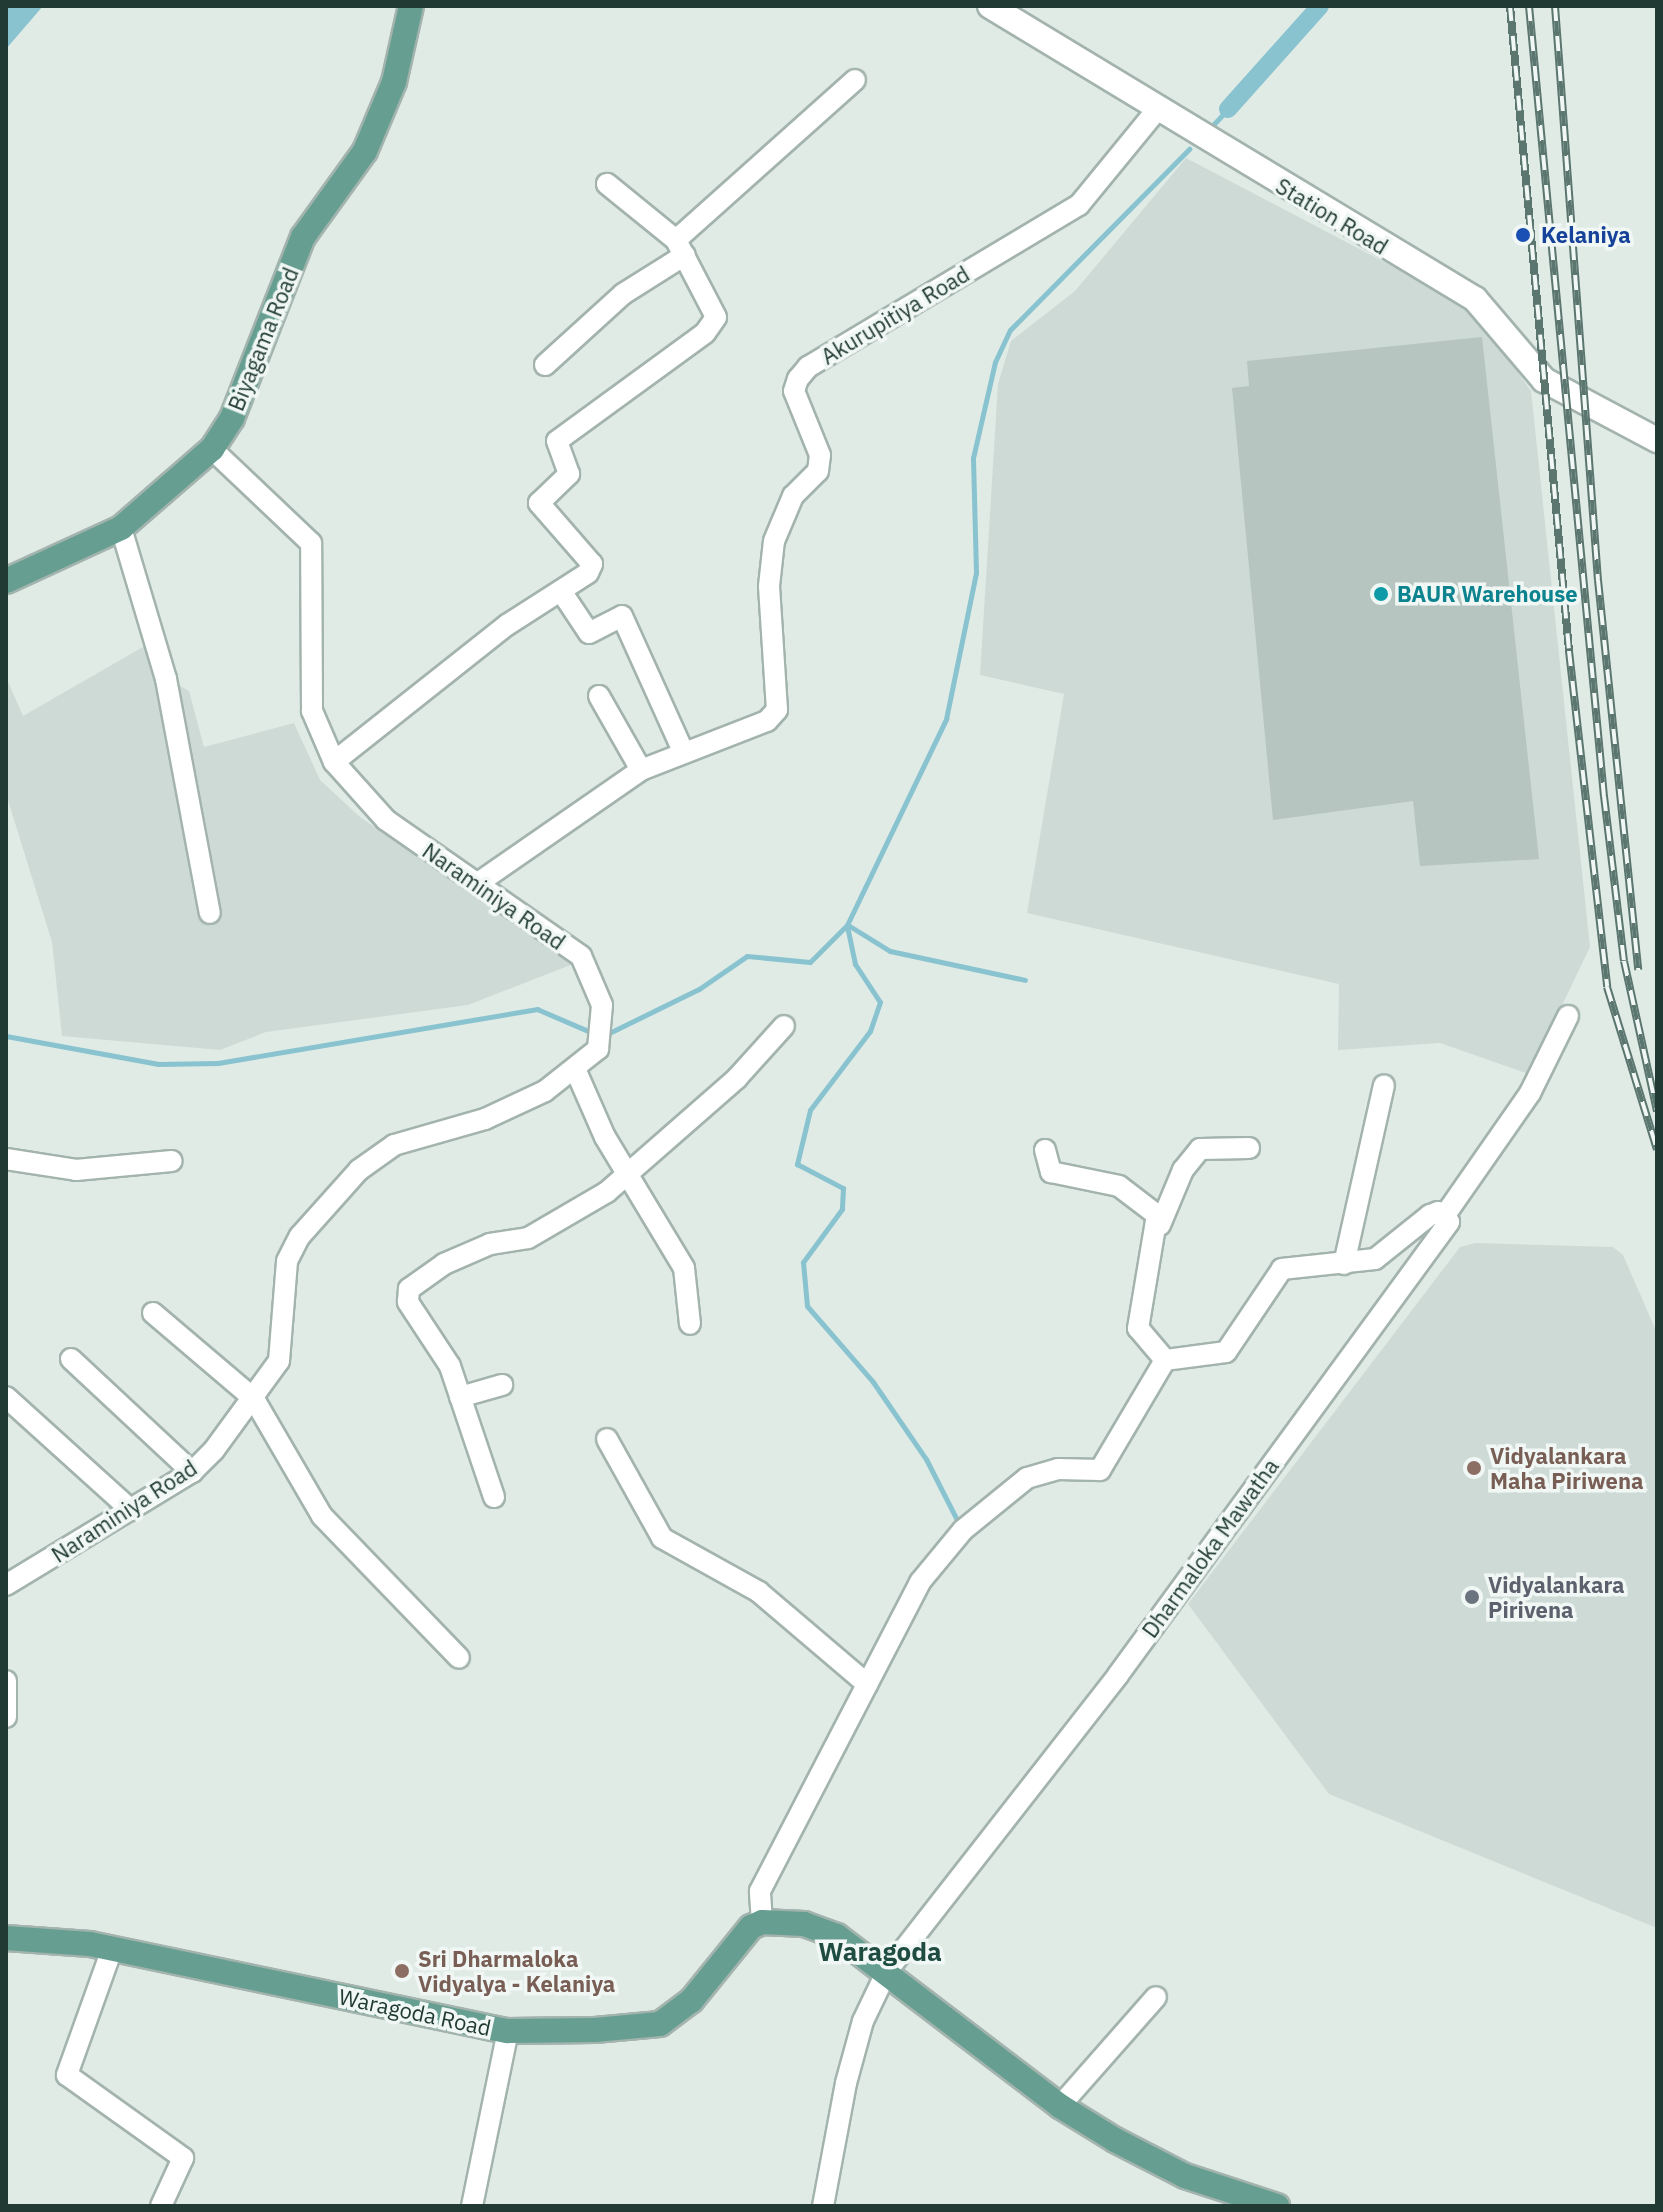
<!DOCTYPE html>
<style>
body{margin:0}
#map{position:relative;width:1663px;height:2212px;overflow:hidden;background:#e0ebe6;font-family:"IBM Plex Sans",sans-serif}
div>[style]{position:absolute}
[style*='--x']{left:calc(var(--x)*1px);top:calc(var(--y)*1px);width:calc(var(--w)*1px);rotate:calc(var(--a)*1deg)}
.built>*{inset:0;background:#cedad5}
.water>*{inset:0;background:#89c3cf}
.stream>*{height:5px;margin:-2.5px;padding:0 2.5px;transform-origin:2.5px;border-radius:2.5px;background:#89c3cf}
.canal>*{height:18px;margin:-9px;padding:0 9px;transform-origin:9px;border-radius:9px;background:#89c3cf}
.building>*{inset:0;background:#b6c5bf}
.roads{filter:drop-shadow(2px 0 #a3b3ad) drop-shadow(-2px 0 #a3b3ad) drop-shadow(0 2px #a3b3ad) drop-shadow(0 -2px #a3b3ad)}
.street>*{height:20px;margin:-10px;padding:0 10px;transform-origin:10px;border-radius:10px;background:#fff}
.secondary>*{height:24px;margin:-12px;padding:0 12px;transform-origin:12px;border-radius:12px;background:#fff}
.primary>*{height:24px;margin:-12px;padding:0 12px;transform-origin:12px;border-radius:12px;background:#669f91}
.rail>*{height:8px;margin-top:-4px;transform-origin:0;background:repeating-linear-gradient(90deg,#f0f7f4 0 15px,#5b766f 0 30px);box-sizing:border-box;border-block:2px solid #5b766f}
.dots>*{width:22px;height:22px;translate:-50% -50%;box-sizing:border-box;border:4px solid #f0f7f4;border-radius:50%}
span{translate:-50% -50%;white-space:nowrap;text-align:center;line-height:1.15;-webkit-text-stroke:7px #f0f7f4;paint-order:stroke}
.street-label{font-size:22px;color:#213b34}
.transit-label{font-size:22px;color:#164399;font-weight:700}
.left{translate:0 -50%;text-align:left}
.culture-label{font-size:22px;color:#0d838f;font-weight:700}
.education-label{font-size:22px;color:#785e54;font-weight:700}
.worship-label{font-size:22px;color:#5b616d;font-weight:700}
.quarter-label{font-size:26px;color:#1e4c41;font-weight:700}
.frame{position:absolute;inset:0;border:8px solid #213b34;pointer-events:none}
</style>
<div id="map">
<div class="built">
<i style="clip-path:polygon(1186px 158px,1472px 308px,1531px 391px,1590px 947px,1529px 1074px,1440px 1043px,1338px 1050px,1339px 984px,1027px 913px,1064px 694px,980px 675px,998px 384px,1011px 341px,1075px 291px)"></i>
<i style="clip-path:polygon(162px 636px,170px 680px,189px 691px,204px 747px,294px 723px,320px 780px,360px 817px,573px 964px,468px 1005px,266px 1032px,220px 1050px,62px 1036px,52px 942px,6px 794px,6px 677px,23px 716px)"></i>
<i style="clip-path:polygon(1475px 1243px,1613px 1247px,1623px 1255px,1657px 1333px,1657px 1928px,1329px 1794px,1188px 1604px,1460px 1247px)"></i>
</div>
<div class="water">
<i style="clip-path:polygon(6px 6px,43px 6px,6px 49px)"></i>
</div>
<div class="stream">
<i style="--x:1212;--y:126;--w:23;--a:-47"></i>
<i style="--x:848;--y:925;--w:49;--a:31.8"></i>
<i style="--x:890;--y:951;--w:138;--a:12.1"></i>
<i style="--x:847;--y:926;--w:39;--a:78"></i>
<i style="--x:855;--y:964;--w:45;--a:56.7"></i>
<i style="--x:880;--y:1002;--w:31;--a:109"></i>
<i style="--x:870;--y:1031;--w:99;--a:127.2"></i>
<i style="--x:810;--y:1110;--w:56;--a:103.5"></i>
<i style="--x:797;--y:1164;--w:52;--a:27.6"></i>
<i style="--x:843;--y:1188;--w:21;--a:93"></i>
<i style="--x:842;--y:1209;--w:66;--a:126.3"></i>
<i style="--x:803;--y:1262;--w:44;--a:84.8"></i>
<i style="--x:807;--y:1306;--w:101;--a:49"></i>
<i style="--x:873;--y:1382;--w:93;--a:55.5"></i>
<i style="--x:926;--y:1459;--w:66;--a:63"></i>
<i style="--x:605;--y:1035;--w:105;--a:-26.1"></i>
<i style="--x:699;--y:989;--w:58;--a:-34.5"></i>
<i style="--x:747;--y:956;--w:63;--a:5.4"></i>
<i style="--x:810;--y:962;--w:52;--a:-45"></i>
<i style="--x:847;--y:925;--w:229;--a:-64.3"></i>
<i style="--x:946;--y:719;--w:149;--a:-78.4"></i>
<i style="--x:976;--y:573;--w:115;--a:-91.5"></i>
<i style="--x:973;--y:458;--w:98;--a:-77.1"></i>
<i style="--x:995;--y:362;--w:35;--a:-65"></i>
<i style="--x:1010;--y:330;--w:255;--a:-45.3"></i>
<i style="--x:6;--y:1036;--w:155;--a:10.4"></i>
<i style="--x:158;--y:1064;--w:60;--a:-1"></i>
<i style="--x:218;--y:1063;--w:324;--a:-9.6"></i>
<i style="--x:537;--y:1009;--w:63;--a:23.3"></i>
</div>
<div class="canal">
<i style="--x:1228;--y:109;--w:138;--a:-48.2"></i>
</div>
<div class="building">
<i style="clip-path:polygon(1482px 337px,1539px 859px,1420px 866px,1413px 801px,1273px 820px,1232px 388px,1249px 386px,1247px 361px)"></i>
</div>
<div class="roads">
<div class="street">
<i style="--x:676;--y:240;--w:240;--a:-41.8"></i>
<i style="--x:545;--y:365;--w:105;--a:-42.3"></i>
<i style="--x:623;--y:294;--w:73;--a:-32.2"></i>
<i style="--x:121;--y:528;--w:158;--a:73.4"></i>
<i style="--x:166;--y:679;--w:238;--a:79.4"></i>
<i style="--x:561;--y:591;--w:50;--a:56.3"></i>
<i style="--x:589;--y:633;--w:37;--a:-27"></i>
<i style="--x:622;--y:616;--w:150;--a:65.7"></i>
<i style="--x:599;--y:696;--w:85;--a:60.4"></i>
<i style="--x:334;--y:762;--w:221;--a:-38.4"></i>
<i style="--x:507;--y:625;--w:96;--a:-32.7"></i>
<i style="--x:588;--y:573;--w:10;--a:-66"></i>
<i style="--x:592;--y:564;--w:81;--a:-131"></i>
<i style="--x:539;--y:503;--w:42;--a:-44"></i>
<i style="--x:569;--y:474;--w:35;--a:-110"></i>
<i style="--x:557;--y:441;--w:183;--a:-36.1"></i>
<i style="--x:705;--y:333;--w:19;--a:-55"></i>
<i style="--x:716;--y:317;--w:87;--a:-117.5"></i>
<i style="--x:676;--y:240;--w:89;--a:-140.9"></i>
<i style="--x:478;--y:883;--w:198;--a:-34.7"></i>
<i style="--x:641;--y:770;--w:135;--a:-21.3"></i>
<i style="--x:767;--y:721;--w:15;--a:-48"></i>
<i style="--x:777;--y:710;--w:124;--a:-93.7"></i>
<i style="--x:769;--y:586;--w:45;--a:-83.7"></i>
<i style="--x:774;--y:541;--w:49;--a:-67.1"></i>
<i style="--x:793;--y:496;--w:35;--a:-45"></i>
<i style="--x:818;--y:471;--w:16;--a:-83"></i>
<i style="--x:820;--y:455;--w:69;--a:-112.1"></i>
<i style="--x:794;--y:391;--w:13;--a:-72"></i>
<i style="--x:798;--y:379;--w:16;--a:-50"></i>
<i style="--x:808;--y:367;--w:316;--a:-30.9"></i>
<i style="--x:1079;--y:205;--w:122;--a:-50.7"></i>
<i style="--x:576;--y:1071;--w:72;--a:66.3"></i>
<i style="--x:605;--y:1137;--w:153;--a:58.9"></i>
<i style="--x:684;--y:1268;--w:56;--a:83.9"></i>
<i style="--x:1045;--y:1150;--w:23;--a:75"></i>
<i style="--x:1051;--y:1172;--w:69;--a:11.6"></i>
<i style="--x:1119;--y:1186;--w:48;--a:37.3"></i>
<i style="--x:1157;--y:1215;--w:115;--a:99.5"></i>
<i style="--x:1138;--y:1328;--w:42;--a:49.8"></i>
<i style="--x:6;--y:1159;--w:71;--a:8.9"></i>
<i style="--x:76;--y:1170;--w:96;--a:-5.4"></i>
<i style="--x:1445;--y:1215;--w:149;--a:-55.1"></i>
<i style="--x:1530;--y:1093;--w:86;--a:-63.7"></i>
<i style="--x:1160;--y:1225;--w:60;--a:-67.3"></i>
<i style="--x:1183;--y:1170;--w:27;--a:-51"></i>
<i style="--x:1200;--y:1149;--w:49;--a:-1.2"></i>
<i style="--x:1344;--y:1264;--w:183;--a:-77.4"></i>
<i style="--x:153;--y:1313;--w:133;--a:40.4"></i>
<i style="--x:254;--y:1399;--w:135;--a:59.8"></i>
<i style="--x:322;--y:1516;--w:197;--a:46"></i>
<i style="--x:71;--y:1359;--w:166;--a:43"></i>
<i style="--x:6;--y:1397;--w:169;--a:42.1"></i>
<i style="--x:460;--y:1397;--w:44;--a:-15.9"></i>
<i style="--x:607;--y:1439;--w:113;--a:60.9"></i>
<i style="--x:662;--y:1538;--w:111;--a:29.1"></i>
<i style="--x:759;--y:1592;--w:142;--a:40.4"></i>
<i style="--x:494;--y:1497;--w:138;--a:-108.6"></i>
<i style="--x:450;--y:1366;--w:77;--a:-123.3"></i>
<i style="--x:408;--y:1302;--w:13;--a:-86"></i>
<i style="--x:409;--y:1289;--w:43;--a:-35.5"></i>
<i style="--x:444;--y:1264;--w:50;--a:-23.5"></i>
<i style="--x:490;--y:1244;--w:38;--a:-9"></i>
<i style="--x:528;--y:1238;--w:91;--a:-30.2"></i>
<i style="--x:607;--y:1192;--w:173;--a:-41.2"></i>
<i style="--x:737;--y:1078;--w:70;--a:-47.9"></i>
<i style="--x:6;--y:1585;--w:218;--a:-31.3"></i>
<i style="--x:192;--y:1472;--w:31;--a:-45"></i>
<i style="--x:214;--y:1450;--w:110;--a:-53.9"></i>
<i style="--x:279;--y:1361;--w:100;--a:-85.4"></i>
<i style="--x:287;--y:1261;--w:28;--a:-63"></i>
<i style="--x:300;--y:1236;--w:89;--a:-48.2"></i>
<i style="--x:359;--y:1170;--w:43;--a:-35.5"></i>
<i style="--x:394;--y:1145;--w:95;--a:-15.9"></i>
<i style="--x:485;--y:1119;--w:66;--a:-25"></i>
<i style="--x:545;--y:1091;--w:68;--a:-38.4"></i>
<i style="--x:598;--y:1049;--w:44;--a:-84.8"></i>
<i style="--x:602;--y:1005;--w:53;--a:-113.2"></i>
<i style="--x:581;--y:956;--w:238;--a:-145.1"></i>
<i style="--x:386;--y:820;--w:78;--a:-131.9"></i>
<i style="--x:334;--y:762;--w:56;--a:-113.3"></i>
<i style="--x:312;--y:711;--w:168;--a:-90.3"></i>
<i style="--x:311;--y:543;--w:137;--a:-136.5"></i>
<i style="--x:6;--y:1681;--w:36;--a:90"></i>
<i style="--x:762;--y:1922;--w:31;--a:-94"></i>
<i style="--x:760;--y:1891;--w:348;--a:-62.6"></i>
<i style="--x:920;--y:1582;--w:67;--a:-50.4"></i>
<i style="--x:963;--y:1530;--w:82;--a:-39.1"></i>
<i style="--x:1027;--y:1478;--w:32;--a:-16"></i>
<i style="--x:1058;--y:1469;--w:42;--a:1.4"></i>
<i style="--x:1100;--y:1470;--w:128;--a:-59.4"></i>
<i style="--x:112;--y:1949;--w:134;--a:109.7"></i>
<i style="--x:67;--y:2075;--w:143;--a:35.6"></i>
<i style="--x:183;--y:2158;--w:53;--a:114.6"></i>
<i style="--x:1060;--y:2106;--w:145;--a:-48.6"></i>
<i style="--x:472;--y:2206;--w:179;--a:-78.4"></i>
<i style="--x:823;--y:2206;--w:125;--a:-79.4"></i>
<i style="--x:846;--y:2083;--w:64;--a:-74.7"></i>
<i style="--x:863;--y:2021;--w:55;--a:-64.4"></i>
<i style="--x:887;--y:1971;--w:375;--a:-52"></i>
<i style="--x:1118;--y:1675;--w:561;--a:-53.84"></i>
<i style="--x:1449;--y:1222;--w:15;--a:-138"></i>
<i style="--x:1438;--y:1212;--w:9;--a:159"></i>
<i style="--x:1430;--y:1215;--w:70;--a:141.3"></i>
<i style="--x:1375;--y:1259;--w:94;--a:173.9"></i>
<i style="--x:1282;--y:1269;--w:100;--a:124"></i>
<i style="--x:1226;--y:1352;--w:62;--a:172.5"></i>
</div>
<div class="secondary">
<i style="--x:990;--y:6;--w:567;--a:31.14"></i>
<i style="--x:1475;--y:299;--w:106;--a:49.6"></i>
<i style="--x:1544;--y:380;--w:128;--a:28"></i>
</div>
<div class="primary">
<i style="--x:6;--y:581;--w:127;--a:-24.7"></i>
<i style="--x:121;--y:528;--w:121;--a:-41"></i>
<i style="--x:212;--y:449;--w:37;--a:-57"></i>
<i style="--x:232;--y:418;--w:194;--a:-68.6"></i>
<i style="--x:303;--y:237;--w:106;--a:-54.2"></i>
<i style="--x:365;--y:151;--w:75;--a:-67.2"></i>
<i style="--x:394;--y:82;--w:78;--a:-77.4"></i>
<i style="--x:6;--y:1938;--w:84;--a:4.1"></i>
<i style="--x:90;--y:1944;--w:427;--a:11.8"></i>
<i style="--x:508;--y:2031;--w:87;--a:-0.7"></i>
<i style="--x:595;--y:2030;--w:65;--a:-5.3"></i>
<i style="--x:660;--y:2024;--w:39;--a:-37"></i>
<i style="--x:691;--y:2001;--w:95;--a:-51"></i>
<i style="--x:751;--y:1927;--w:12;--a:-24"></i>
<i style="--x:762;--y:1922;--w:42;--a:2.7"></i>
<i style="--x:804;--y:1924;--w:35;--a:20"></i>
<i style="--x:837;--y:1936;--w:280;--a:37.3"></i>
<i style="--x:1060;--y:2106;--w:65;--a:31.7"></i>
<i style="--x:1115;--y:2140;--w:79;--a:27.2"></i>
<i style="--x:1185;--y:2176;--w:97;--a:18.1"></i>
</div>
</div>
<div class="rail">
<i style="--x:1510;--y:6;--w:648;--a:84.77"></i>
<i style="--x:1569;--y:651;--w:338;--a:83.5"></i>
<i style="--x:1607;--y:987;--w:170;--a:72.9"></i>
<i style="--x:1529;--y:6;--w:794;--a:84.58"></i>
<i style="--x:1604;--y:796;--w:166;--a:83.1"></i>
<i style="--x:1624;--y:961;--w:154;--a:77.6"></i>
<i style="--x:1555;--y:6;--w:576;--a:85.72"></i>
<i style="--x:1598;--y:580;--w:392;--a:84.1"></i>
</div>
<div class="dots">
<i style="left:1523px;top:235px;background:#1a4fb4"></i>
<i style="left:1381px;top:594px;background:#0f9aa8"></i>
<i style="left:1474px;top:1468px;background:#8d6e63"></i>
<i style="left:1472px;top:1597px;background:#6b7280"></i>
<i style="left:402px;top:1971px;background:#8d6e63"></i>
</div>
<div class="street-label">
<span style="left:1332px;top:216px;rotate:31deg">Station Road</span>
<span style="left:895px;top:315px;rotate:-31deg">Akurupitiya Road</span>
<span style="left:263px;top:339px;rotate:-68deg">Biyagama Road</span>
<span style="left:494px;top:896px;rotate:35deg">Naraminiya Road</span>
<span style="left:124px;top:1511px;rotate:-33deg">Naraminiya Road</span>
<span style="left:1210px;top:1548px;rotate:-54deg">Dharmaloka Mawatha</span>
<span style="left:415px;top:2012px;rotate:12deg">Waragoda Road</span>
</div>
<div class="transit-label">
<span class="left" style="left:1541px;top:235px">Kelaniya</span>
</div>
<div class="culture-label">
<span class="left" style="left:1397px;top:594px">BAUR Warehouse</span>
</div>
<div class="education-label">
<span class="left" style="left:1490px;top:1468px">Vidyalankara<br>Maha Piriwena</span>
<span class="left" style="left:418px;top:1971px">Sri Dharmaloka<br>Vidyalya - Kelaniya</span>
</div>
<div class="worship-label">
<span class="left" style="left:1488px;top:1597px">Vidyalankara<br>Pirivena</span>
</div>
<div class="quarter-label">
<span style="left:880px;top:1952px">Waragoda</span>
</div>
<div class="frame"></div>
</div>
